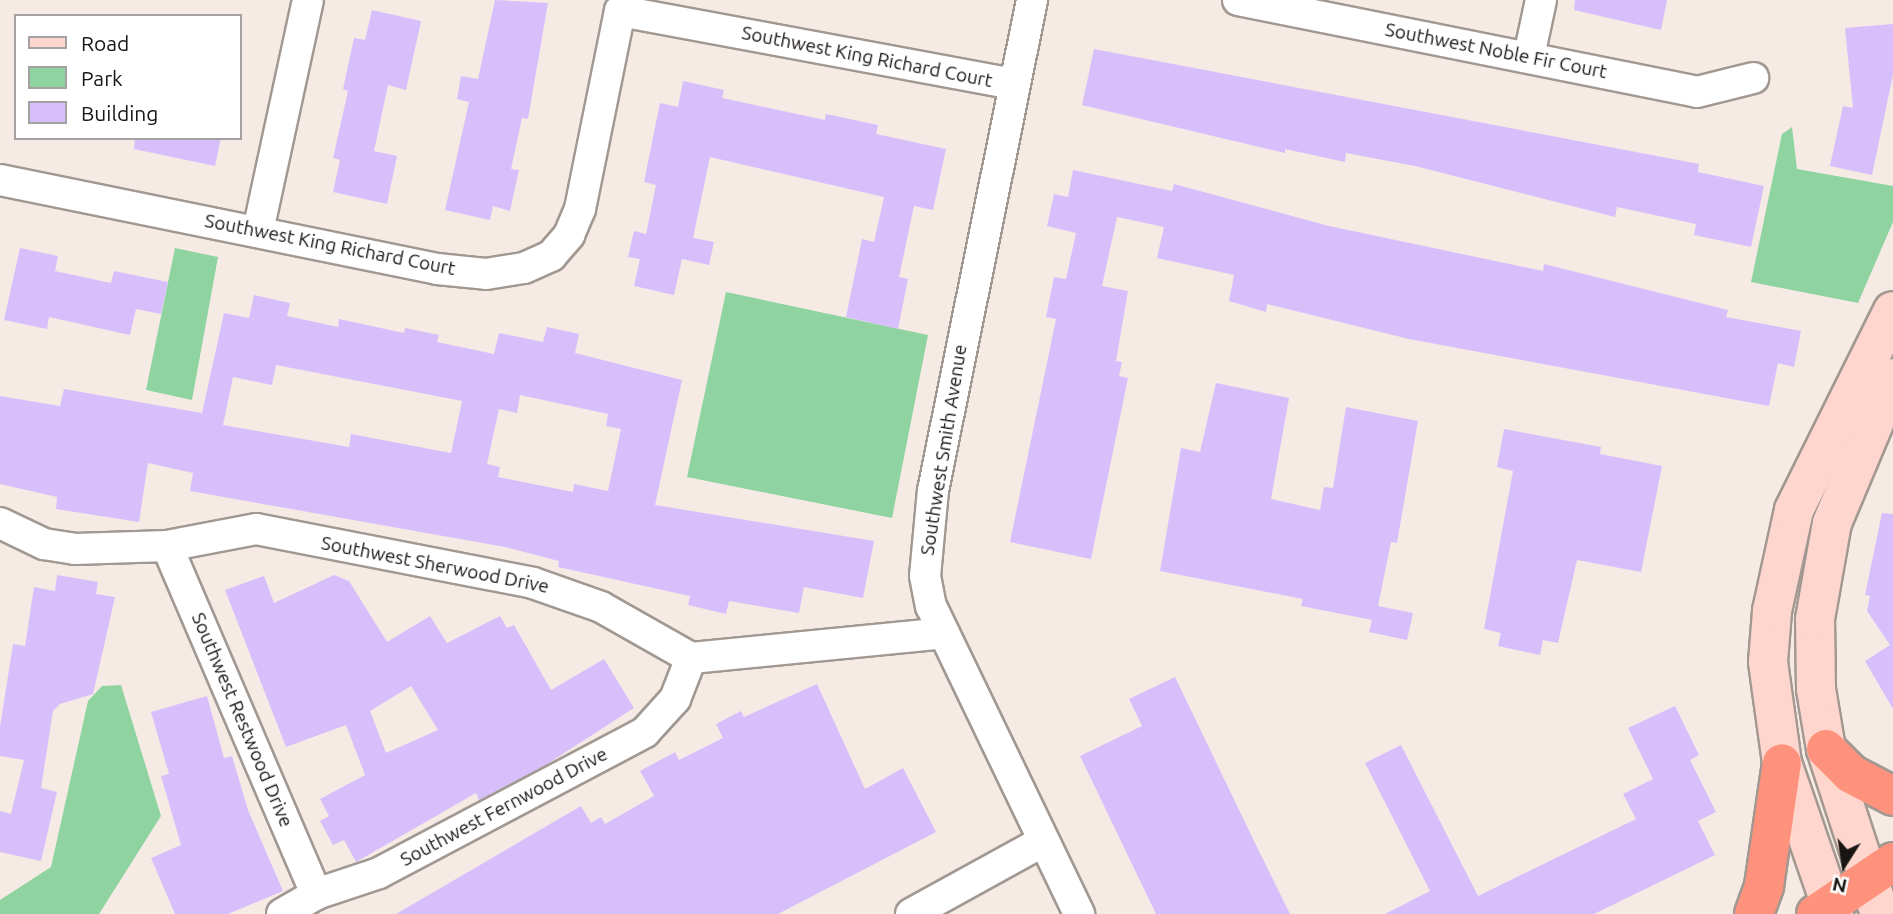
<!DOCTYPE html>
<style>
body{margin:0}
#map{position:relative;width:1893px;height:914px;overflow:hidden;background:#f5ebe4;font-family:Ubuntu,sans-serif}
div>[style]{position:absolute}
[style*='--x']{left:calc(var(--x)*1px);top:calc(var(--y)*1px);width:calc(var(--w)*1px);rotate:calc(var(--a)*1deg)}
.green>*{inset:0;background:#8fd3a1}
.building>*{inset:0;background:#d7bffb}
.roads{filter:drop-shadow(2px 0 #a29892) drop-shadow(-2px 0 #a29892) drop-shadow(0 2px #a29892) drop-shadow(0 -2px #a29892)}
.minor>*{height:30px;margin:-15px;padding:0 15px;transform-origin:15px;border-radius:15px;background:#fff}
.secondary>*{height:38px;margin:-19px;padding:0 19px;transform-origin:19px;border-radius:19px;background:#fed6ce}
.trunk>*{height:38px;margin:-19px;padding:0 19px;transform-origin:19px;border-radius:19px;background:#fe927c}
span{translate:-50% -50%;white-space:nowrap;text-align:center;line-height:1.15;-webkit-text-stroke:5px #fff;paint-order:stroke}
.street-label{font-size:19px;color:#191513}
.legend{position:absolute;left:14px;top:14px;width:228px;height:126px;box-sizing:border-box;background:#fff;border:2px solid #a3a1a1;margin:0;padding:9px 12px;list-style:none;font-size:21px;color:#191513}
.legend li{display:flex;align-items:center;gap:14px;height:35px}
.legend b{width:35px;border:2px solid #a3a1a1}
.north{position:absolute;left:1809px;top:830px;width:70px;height:70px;-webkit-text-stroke:5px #fff;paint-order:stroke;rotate:192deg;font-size:19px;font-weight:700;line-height:28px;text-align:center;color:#191513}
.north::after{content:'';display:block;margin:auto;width:24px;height:32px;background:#191513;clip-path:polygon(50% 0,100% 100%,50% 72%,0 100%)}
</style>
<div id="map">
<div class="green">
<i style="clip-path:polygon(1792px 127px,1797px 169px,1893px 186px,1893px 222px,1858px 303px,1751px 282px,1782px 134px)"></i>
<i style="clip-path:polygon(175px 248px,218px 257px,192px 400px,146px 390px)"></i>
<i style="clip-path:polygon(726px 292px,928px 335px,892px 518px,687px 477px)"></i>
<i style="clip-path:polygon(121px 685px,161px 816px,99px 914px,0 914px,0 900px,51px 867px,88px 701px,102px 686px)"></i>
</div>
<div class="building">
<i style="clip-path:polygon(495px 0,548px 3px,528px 119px,522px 118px,511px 169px,519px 170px,510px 211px,493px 206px,490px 220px,445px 210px,469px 102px,457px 99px,461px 76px,478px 79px)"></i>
<i style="clip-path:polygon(1575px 0,1667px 0,1661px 30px,1574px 10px)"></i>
<i style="clip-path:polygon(372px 10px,421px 21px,406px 90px,388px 85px,374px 151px,397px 156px,387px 204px,333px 192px,340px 160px,333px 158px,348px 91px,343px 89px,354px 38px,365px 40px)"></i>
<i style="clip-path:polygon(1893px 24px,1893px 75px,1872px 175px,1830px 166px,1843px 106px,1853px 108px,1845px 28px)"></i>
<i style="clip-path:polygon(1094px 49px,1699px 164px,1698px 172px,1764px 186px,1751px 247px,1694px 235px,1696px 224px,1617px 207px,1615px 217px,1415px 166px,1346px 153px,1345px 162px,1285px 149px,1285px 153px,1082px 105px)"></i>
<i style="clip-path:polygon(683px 81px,724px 90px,722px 98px,825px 120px,826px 114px,878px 125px,876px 134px,946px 149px,933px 210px,914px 206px,899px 277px,908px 279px,898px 329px,846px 317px,862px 239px,874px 242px,884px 197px,710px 157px,693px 238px,714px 242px,709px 265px,682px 259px,674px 295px,634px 286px,640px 259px,628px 257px,634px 231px,646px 234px,656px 185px,644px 182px,660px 103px,678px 107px)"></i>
<i style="clip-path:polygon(135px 138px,221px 138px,215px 166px,134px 149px)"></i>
<i style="clip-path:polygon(1073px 170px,1172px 191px,1174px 184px,1329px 226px,1543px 271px,1544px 264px,1728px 310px,1726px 317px,1801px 331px,1794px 367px,1778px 363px,1769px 406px,1409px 339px,1267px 304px,1266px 312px,1229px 301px,1234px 275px,1157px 258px,1164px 227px,1117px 217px,1102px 286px,1128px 291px,1116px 361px,1122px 362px,1119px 376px,1128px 378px,1091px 559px,1010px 542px,1056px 319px,1046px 317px,1054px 277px,1066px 279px,1076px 233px,1047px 226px,1054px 194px,1068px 197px)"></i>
<i style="clip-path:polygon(20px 248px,58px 256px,55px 271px,111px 283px,114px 271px,168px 282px,161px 314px,136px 309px,130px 335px,49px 317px,47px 329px,4px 320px)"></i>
<i style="clip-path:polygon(evenodd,254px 295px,290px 303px,287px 316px,338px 327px,339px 319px,404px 333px,405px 328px,439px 335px,437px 342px,494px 354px,499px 333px,543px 342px,547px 327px,579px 334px,575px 353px,682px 380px,655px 505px,874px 541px,863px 598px,804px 587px,799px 613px,729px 601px,726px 614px,688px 605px,690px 596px,558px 567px,559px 561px,505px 547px,190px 491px,193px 473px,148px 463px,139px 522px,56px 509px,57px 497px,0 484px,0 396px,60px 406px,64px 389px,202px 413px,224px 313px,249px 318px,254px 295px,276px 365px,462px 401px,451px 453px,351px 434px,349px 447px,223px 425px,233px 377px,272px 385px,276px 365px,254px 295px,520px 395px,608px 414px,606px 426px,621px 429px,608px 491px,574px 484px,573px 492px,498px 477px,500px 467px,487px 464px,499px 409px,517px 413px,520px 395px)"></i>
<i style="clip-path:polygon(1216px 383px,1289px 398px,1271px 499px,1320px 510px,1324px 487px,1333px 488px,1346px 407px,1418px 421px,1397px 543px,1391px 542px,1378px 606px,1413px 613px,1407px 640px,1369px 632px,1372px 620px,1301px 606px,1303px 599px,1160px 571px,1181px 448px,1200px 452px)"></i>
<i style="clip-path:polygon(1504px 429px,1601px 447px,1600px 454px,1662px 466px,1641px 572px,1577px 560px,1558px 643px,1543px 640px,1540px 655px,1498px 646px,1501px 633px,1484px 629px,1513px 471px,1497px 467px)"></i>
<i style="clip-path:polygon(1882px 513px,1893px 514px,1893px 709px,1865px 661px,1890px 645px,1867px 611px,1870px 596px,1865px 595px)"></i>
<i style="clip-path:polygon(57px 575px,98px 582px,96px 594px,115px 597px,93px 694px,60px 704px,53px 711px,41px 788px,57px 792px,41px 861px,0 852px,0 811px,11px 814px,24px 760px,0 756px,0 727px,13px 644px,25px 646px,34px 587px,55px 591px)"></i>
<i style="clip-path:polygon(evenodd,334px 575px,349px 581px,387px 642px,430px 616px,447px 643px,500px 616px,507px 628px,514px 625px,551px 690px,604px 659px,634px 708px,544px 766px,479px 800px,476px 793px,356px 862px,344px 840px,333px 845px,320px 821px,329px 816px,320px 799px,365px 775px,346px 725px,286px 747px,225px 590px,264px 576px,274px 603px,334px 575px,411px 686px,438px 730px,386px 753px,370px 711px,411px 686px)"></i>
<i style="clip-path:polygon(1175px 677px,1255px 843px,1290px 914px,1156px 914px,1080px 756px,1142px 726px,1129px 699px)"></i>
<i style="clip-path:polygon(817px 684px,865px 789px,903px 768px,936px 832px,778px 914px,396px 914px,581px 806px,591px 823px,601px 817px,605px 824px,654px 796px,640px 771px,675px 752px,679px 760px,723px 738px,716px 724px,741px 711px,744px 717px)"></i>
<i style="clip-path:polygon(207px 696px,224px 758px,232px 756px,248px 810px,283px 891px,228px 914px,175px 914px,151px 858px,181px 845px,161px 776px,169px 774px,151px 712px)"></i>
<i style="clip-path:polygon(1675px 706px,1699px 755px,1690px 760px,1716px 812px,1698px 821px,1715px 855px,1594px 914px,1385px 914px,1430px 891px,1365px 763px,1401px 745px,1478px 896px,1636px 819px,1623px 794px,1653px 779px,1628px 728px)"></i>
</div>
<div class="roads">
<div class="minor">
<i style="--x:1032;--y:0;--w:500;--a:101.4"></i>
<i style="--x:933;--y:490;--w:86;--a:95.3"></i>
<i style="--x:925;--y:576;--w:31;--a:79"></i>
<i style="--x:931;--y:606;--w:342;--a:64.3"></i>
<i style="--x:1238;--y:0;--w:468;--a:11.3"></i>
<i style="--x:1697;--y:92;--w:58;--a:-14"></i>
<i style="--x:1529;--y:56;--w:57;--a:-77.9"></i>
<i style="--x:0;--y:180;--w:446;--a:11.5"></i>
<i style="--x:437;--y:269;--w:49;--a:5.8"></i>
<i style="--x:486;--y:274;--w:38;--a:-9"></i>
<i style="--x:524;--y:268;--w:30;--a:-24"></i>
<i style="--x:551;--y:256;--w:28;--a:-49"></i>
<i style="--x:569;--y:235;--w:28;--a:-67"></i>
<i style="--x:580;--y:209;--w:202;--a:-78.6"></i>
<i style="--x:620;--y:11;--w:399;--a:10.5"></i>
<i style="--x:258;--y:231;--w:236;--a:-77.8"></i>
<i style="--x:0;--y:523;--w:49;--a:25.5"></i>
<i style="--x:44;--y:544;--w:31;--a:9"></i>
<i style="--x:75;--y:549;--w:92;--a:-1.9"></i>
<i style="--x:167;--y:546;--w:91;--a:-10.8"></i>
<i style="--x:256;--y:529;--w:282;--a:11"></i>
<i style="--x:533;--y:583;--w:72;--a:19.4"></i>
<i style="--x:601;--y:607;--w:103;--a:29.5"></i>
<i style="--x:691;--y:658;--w:254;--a:-5.6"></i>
<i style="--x:167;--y:546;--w:379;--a:66.8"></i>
<i style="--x:282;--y:914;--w:39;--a:-30"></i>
<i style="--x:316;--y:894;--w:66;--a:-18.4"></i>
<i style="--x:379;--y:873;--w:301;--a:-27.9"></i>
<i style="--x:645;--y:732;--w:45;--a:-47.7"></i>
<i style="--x:675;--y:699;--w:44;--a:-68.7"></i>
<i style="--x:911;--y:914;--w:149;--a:-28.8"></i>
</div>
<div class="secondary">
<i style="--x:1834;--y:914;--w:160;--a:-109"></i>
<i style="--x:1782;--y:763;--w:102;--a:-97.9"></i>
<i style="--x:1768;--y:662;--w:51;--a:-85.5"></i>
<i style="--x:1772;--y:611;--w:103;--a:-77.7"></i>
<i style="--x:1794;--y:510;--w:222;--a:-63.6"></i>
<i style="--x:1880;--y:914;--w:174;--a:-108.1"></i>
<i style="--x:1826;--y:749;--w:61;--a:-99.5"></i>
<i style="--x:1816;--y:689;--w:70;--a:-90.8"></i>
<i style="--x:1815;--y:619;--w:97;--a:-80"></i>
<i style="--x:1832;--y:523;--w:157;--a:-67.2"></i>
</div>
<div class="trunk">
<i style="--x:1826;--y:749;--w:35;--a:45"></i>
<i style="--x:1851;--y:774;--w:47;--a:27.6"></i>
<i style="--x:1754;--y:914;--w:30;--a:-70"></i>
<i style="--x:1764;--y:886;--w:124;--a:-81.7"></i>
<i style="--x:1816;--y:914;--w:93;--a:-34"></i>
</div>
</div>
<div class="street-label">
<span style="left:1496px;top:51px;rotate:11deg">Southwest Noble Fir Court</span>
<span style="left:867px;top:57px;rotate:11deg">Southwest King Richard Court</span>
<span style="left:330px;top:245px;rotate:11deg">Southwest King Richard Court</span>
<span style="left:944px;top:450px;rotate:-81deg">Southwest Smith Avenue</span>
<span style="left:435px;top:565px;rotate:11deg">Southwest Sherwood Drive</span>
<span style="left:242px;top:720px;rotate:67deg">Southwest Restwood Drive</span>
<span style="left:504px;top:807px;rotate:-28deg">Southwest Fernwood Drive</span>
</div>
<ul class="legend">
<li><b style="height:9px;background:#fed6ce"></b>Road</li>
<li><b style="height:19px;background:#8fd3a1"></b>Park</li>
<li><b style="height:19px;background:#d7bffb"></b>Building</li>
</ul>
<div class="north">N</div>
</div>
